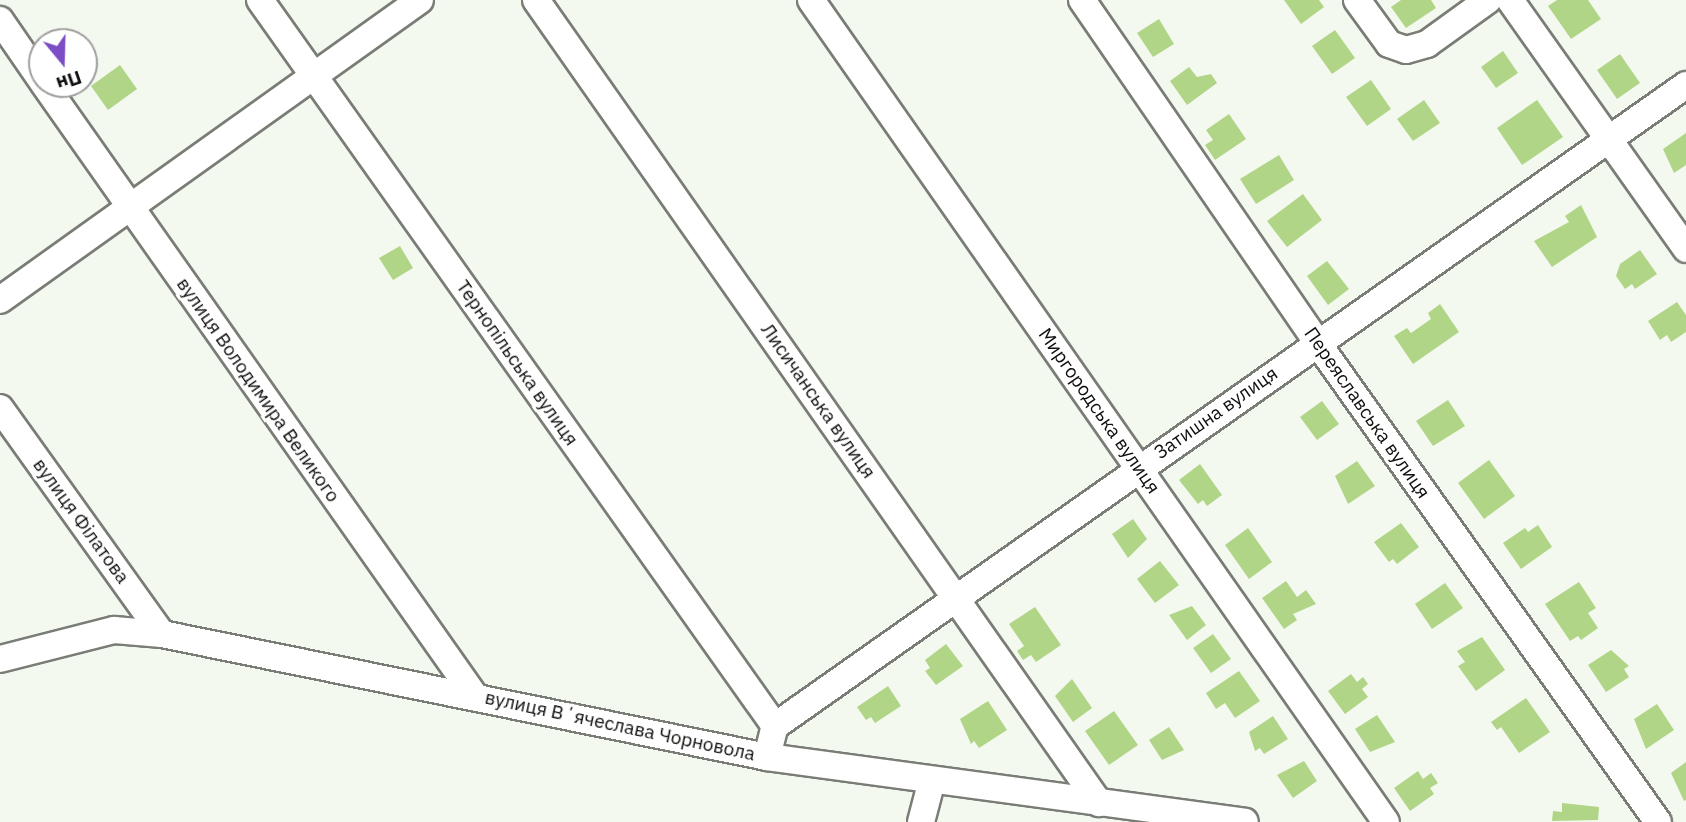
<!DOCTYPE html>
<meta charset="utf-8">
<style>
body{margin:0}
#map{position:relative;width:1686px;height:822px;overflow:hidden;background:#f4f9f0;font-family:"IBM Plex Sans",sans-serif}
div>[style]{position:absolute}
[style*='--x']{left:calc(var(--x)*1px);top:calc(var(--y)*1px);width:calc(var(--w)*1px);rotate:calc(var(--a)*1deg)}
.building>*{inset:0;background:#b1d587}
.roads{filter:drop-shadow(2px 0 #797d75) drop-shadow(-2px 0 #797d75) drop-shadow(0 2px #797d75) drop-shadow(0 -2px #797d75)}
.minor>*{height:26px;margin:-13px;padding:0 13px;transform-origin:13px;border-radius:13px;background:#fff}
span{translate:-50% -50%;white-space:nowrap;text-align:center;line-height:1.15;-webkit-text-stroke:6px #fff;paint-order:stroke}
.street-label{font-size:19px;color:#0e0f0c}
.north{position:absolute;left:28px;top:28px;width:70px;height:70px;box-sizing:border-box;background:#fff;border:2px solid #9f9f9e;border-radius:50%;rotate:161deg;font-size:19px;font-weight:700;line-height:28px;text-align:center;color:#0e0f0c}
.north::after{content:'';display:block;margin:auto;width:24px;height:32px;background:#7c4dc5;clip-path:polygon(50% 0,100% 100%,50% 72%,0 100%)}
</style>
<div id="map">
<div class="building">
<i style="clip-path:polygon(1284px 0,1319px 0,1324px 7px,1301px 24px)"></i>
<i style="clip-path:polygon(1401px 0,1431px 0,1436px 8px,1406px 28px,1391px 7px)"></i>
<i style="clip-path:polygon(1557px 0,1588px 0,1601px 19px,1571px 39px,1548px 6px)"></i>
<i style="clip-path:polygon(1159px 19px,1174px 44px,1153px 57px,1137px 33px)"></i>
<i style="clip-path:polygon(1335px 30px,1355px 58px,1332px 74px,1312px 46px)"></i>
<i style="clip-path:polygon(1503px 51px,1518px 73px,1496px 88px,1481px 67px)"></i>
<i style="clip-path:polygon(1620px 54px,1640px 83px,1617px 99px,1597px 70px)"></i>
<i style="clip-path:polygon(120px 65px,137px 89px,108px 110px,91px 86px)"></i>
<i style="clip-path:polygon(1189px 67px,1197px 77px,1211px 74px,1217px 83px,1187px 105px,1170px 81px)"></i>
<i style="clip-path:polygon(1371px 80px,1391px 109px,1367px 126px,1346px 97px)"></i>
<i style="clip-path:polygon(1424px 100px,1440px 123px,1413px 141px,1397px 119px)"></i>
<i style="clip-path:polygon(1537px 100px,1563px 137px,1522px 165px,1497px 128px)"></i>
<i style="clip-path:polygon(1229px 114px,1246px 139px,1215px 160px,1205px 145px,1213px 140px,1206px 130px)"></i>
<i style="clip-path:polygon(1686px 133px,1686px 165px,1674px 173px,1663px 149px)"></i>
<i style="clip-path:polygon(1279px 155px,1294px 180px,1256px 204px,1240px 179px)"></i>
<i style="clip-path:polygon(1303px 194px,1322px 220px,1287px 247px,1267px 221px)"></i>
<i style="clip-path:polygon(1581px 205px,1597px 237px,1552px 267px,1534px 241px,1569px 222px,1565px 216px)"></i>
<i style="clip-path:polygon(400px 246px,413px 268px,393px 280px,379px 258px)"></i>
<i style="clip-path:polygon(1640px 250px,1657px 274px,1635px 289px,1632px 284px,1625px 289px,1616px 276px,1620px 264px)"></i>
<i style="clip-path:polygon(1327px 261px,1349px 289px,1328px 305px,1307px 276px)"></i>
<i style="clip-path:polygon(1677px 302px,1686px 315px,1686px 332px,1671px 342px,1667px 335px,1660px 340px,1648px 321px)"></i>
<i style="clip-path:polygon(1440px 304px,1459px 332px,1413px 364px,1394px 336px,1407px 328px,1411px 333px,1431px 319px,1428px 313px)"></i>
<i style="clip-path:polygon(1448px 400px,1465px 426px,1433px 446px,1416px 421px)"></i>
<i style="clip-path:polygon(1322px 401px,1339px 424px,1317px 440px,1300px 417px)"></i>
<i style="clip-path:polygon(1489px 460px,1515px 496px,1484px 519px,1458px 483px)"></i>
<i style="clip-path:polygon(1357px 461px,1375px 486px,1348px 504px,1335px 476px)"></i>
<i style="clip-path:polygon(1200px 464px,1222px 495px,1207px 506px,1203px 500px,1198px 504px,1179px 480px)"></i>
<i style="clip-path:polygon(1133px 519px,1147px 539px,1128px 558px,1112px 534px)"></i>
<i style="clip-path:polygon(1401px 523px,1419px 547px,1397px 564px,1393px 559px,1389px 562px,1374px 542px)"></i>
<i style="clip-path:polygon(1538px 525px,1552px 547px,1521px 569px,1503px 543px,1525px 528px,1528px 532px)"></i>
<i style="clip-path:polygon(1248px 528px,1272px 562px,1249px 579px,1225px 545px)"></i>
<i style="clip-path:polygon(1160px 561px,1179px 585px,1155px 603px,1137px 579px)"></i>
<i style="clip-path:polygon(1286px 581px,1297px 597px,1306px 590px,1316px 604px,1293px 614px,1297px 620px,1284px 629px,1262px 598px)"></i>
<i style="clip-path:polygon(1579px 582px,1596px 608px,1588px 613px,1598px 628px,1581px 640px,1578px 636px,1570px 641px,1545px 604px)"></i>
<i style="clip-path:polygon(1445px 583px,1463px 608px,1432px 629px,1415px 604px)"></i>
<i style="clip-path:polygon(1192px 606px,1206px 625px,1187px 640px,1169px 615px)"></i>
<i style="clip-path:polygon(1035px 607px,1061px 645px,1036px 662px,1031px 655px,1023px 660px,1017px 651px,1024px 646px,1009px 624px)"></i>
<i style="clip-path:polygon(1213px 634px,1231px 659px,1211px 673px,1193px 648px)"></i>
<i style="clip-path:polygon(1482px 637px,1505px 670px,1476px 691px,1458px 666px,1465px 662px,1457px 651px)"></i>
<i style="clip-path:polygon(946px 644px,963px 666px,936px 685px,925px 671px,930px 668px,925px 660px)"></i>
<i style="clip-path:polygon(1611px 650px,1629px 666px,1624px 669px,1629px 677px,1606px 692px,1588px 665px)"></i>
<i style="clip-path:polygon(1239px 671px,1260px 701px,1235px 718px,1225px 703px,1216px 709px,1206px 693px)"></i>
<i style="clip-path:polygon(1351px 674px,1357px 682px,1363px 677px,1368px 684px,1362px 689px,1368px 697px,1345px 714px,1328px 691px)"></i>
<i style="clip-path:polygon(1072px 679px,1092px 708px,1073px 722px,1055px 696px)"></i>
<i style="clip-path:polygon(888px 686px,901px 706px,875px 723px,871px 717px,866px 720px,857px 707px)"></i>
<i style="clip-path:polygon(1526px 698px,1550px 732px,1519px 753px,1501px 727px,1497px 730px,1491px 722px)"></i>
<i style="clip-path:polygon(988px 701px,1007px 730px,979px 748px,974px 741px,971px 744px,960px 719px)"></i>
<i style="clip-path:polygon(1657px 704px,1674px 730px,1646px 749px,1634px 719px)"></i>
<i style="clip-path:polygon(1114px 711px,1138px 745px,1109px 765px,1085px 731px)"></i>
<i style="clip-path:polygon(1377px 715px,1395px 742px,1370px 752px,1355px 729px)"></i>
<i style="clip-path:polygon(1273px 716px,1288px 739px,1264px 754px,1260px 748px,1255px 751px,1249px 732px)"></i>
<i style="clip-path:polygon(1169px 727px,1184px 750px,1162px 760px,1149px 740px)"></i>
<i style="clip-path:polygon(1304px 761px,1317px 781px,1293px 798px,1277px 775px)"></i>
<i style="clip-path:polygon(1686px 762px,1686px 800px,1684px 801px,1671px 773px)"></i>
<i style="clip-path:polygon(1418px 771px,1423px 779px,1431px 773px,1438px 783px,1430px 788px,1434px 794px,1410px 811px,1394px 788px)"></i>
<i style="clip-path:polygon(1562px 803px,1599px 807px,1598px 820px,1552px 821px,1553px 811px,1562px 812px)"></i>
</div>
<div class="roads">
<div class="minor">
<i style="--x:260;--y:0;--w:890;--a:54.65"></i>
<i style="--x:536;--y:0;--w:981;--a:54.96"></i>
<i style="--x:811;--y:0;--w:1003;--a:55.03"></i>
<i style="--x:1082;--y:0;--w:414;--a:55.5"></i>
<i style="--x:1316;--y:341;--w:590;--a:54.59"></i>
<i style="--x:1357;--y:0;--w:54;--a:54"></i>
<i style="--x:1389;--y:44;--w:18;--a:19"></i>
<i style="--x:1406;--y:50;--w:22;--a:-16"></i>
<i style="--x:1427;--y:44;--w:75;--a:-35.8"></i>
<i style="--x:1510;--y:0;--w:305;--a:54.7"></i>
<i style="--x:0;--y:20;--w:74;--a:55.5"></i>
<i style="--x:44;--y:84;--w:747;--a:54.86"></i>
<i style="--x:0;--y:300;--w:516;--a:-35.54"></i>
<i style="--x:0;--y:408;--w:278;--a:54.4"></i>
<i style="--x:0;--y:659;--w:118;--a:-14.3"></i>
<i style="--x:114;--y:630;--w:48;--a:4.8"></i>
<i style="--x:162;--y:634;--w:617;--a:11.49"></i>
<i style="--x:767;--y:757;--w:482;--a:7.7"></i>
<i style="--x:767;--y:757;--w:32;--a:-76"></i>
<i style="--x:775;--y:726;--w:1114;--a:-35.13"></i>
<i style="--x:921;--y:822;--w:43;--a:-75.3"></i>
</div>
</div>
<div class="street-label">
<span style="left:517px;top:363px;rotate:55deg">Тернопільська вулиця</span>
<span style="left:258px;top:390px;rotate:55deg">вулиця Володимира Великого</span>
<span style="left:818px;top:401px;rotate:55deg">Лисичанська вулиця</span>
<span style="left:1099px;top:411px;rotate:55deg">Миргородська вулиця</span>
<span style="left:1216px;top:413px;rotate:-35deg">Затишна вулиця</span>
<span style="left:1367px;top:413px;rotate:55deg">Переяславська вулиця</span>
<span style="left:81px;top:521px;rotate:54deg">вулиця Філатова</span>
<span style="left:620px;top:726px;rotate:12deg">вулиця Вʼячеслава Чорновола</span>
</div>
<div class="north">Пн</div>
</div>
